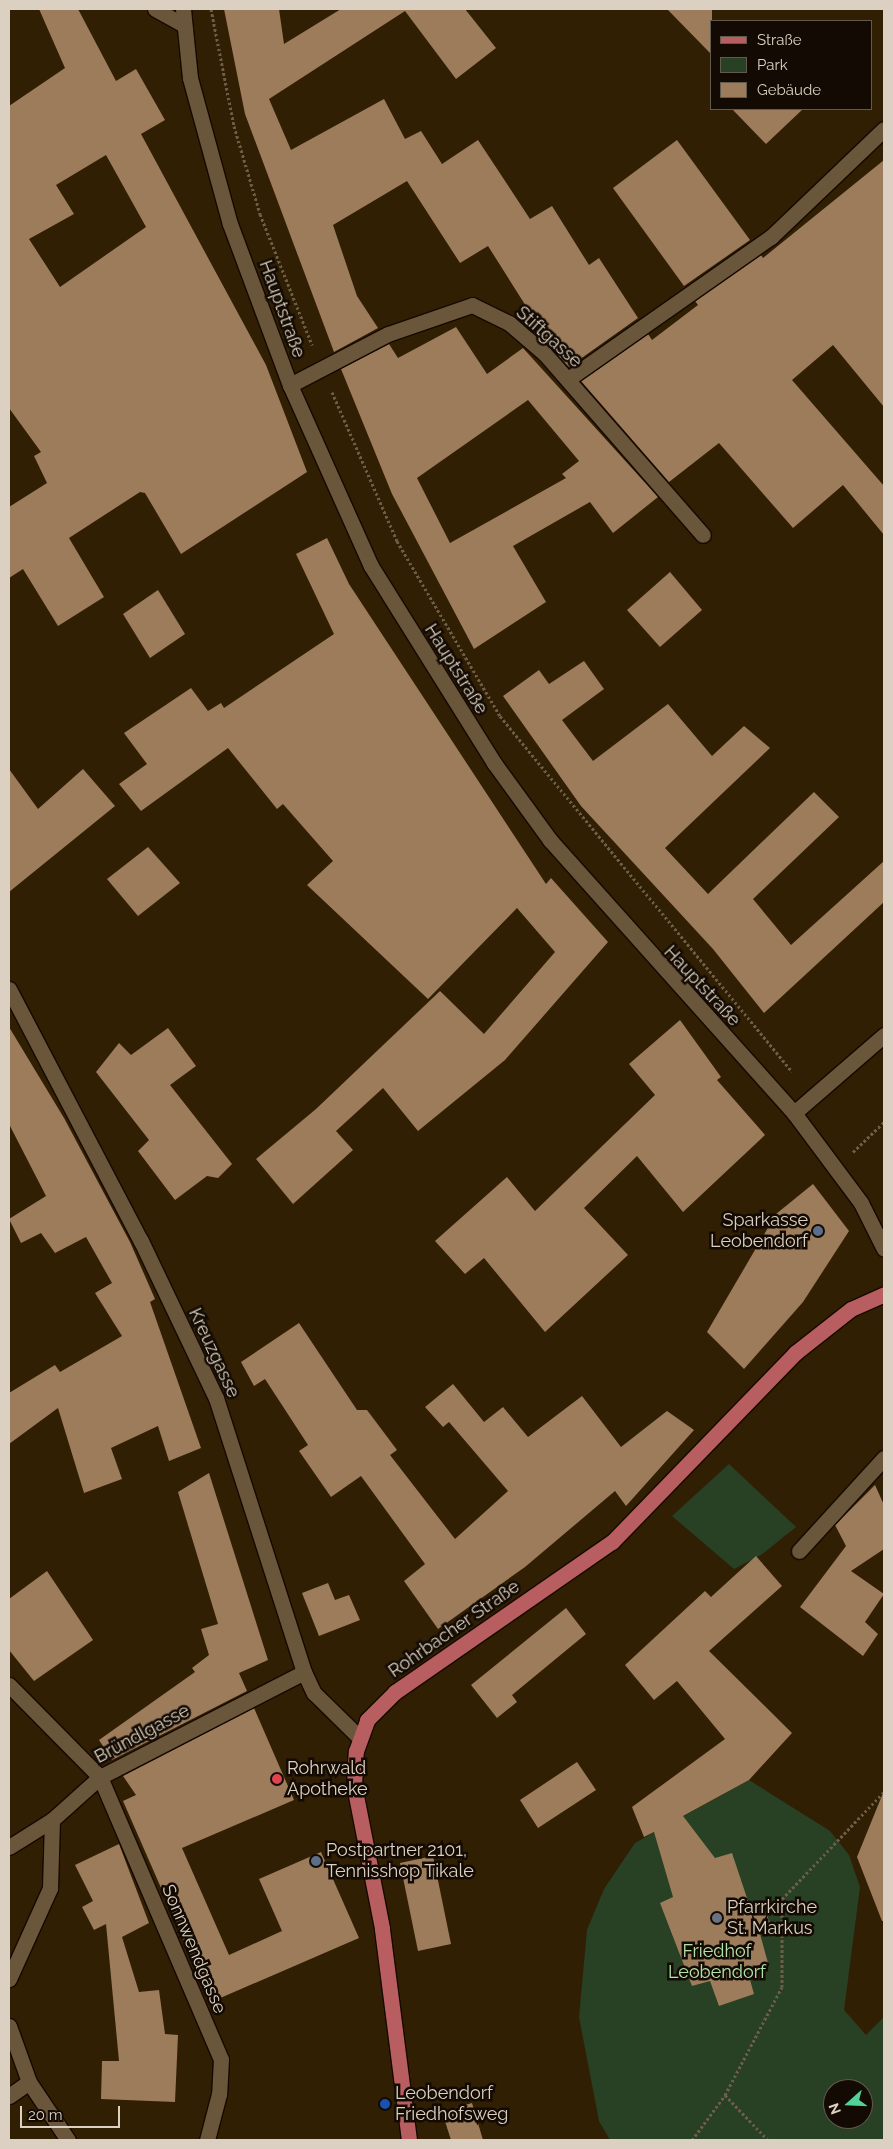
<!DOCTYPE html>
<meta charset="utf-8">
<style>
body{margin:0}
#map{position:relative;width:893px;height:2149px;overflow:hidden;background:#311f04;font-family:Raleway,sans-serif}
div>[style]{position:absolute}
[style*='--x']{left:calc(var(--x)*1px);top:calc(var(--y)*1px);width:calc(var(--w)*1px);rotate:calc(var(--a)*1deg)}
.green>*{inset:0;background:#284024}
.building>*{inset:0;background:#9d7c5b}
.path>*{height:3px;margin-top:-1.5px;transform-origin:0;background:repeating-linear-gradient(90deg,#6d5e47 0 2.5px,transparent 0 5px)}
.roads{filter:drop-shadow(1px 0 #160900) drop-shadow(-1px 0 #160900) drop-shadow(0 1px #160900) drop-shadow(0 -1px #160900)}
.minor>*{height:15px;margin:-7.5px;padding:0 7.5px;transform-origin:7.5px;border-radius:7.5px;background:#6a563b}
.major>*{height:15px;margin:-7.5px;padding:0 7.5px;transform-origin:7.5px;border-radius:7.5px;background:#b85e60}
.dots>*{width:14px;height:14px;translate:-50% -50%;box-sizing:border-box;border:2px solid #130b03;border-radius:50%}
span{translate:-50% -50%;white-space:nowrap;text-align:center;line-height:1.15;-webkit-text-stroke:5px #130b03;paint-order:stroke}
.street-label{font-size:18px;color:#dbd0c1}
.poi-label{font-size:18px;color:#dbd0c1}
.right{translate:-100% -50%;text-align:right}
.left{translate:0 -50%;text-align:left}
.park-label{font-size:18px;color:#b2e3a9}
.frame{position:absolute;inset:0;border:10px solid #dbd0c1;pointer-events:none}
.legend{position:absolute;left:710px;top:20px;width:162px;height:90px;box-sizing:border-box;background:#130b03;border:1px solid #635a4f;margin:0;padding:6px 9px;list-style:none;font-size:15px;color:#dbd0c1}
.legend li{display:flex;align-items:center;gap:10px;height:25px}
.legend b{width:25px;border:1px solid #635a4f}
.north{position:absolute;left:823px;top:2079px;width:50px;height:50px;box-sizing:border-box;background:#130b03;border:1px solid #635a4f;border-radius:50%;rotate:250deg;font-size:14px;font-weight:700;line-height:20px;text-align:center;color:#dbd0c1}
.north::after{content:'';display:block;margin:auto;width:18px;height:22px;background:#4fd399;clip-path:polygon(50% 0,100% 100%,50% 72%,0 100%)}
.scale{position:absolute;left:20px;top:2106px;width:100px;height:22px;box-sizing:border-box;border:2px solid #dbd0c1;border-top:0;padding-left:6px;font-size:15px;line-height:18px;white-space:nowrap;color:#dbd0c1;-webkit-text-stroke:4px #130b03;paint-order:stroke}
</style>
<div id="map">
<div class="green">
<i style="clip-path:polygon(729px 1464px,796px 1527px,761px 1555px,734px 1569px,672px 1516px)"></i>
<i style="clip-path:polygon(evenodd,749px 1780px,830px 1831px,849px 1855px,860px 1887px,844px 2010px,866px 2035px,884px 2017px,884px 2140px,610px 2140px,599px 2121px,579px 2017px,587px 1930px,604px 1889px,635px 1843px,749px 1780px,833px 2089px,863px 2089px,863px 2119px,833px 2119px,833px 2089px)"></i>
</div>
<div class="building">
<i style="clip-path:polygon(evenodd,39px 9px,78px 9px,116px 81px,136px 69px,165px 120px,141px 134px,266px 365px,307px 472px,181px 554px,145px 493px,140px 492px,69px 538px,104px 597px,58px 626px,23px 569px,9px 578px,9px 507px,47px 483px,34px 456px,41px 452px,9px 408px,9px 106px,65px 68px,39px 9px,106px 155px,146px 227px,60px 287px,29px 239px,74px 214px,56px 185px,106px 155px)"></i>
<i style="clip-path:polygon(224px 9px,279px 9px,284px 44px,341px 9px,465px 9px,496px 48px,456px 79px,405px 11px,269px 99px,291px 150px,384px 99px,405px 139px,421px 131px,442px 164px,478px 140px,530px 219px,552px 206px,589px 265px,599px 258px,638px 318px,569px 367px,539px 336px,543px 333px,488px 246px,460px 263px,407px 181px,333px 225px,357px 296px,378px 328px,334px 352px,245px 114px)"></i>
<i style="clip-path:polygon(667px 9px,712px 9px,712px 55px)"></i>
<i style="clip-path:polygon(732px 109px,803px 109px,766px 144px)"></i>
<i style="clip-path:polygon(677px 140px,750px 240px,684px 286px,613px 188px)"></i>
<i style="clip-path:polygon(884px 160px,884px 407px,833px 345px,792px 380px,884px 486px,884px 535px,843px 485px,793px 528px,719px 443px,669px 482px,581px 381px,648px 334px,652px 340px,698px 305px,695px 301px,761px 255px,763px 258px)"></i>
<i style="clip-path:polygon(evenodd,456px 327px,487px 374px,523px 348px,658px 497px,613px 533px,590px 502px,513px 546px,546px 602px,474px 649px,392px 494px,341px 369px,389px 344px,398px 358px,456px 327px,528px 400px,579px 461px,562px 474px,566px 478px,450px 543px,417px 478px,528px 400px)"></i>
<i style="clip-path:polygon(327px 538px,349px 584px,546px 884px,551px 878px,608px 942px,505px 1060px,418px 1131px,383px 1088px,336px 1131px,353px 1150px,293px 1204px,256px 1159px,316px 1109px,440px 991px,484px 1034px,555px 952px,517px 908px,428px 999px,307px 885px,333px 861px,283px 804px,277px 809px,228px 748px,141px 811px,119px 784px,147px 764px,124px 733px,191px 688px,208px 711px,221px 703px,224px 708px,334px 634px,296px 554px)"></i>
<i style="clip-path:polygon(670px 572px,702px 610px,660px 647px,627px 610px)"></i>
<i style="clip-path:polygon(158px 590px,185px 634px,150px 658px,123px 614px)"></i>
<i style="clip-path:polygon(584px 661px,604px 689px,562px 720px,593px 761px,668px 704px,712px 756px,744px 726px,770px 748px,665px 848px,708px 894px,814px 792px,839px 817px,753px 899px,791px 945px,884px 861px,884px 902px,764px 1013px,713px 949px,581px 806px,503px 696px,539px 670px,549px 684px)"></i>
<i style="clip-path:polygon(9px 769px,38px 809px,83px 769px,115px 806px,9px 892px)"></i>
<i style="clip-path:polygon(148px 847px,180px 883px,138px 916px,107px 879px)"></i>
<i style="clip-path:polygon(680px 1020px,721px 1077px,717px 1080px,765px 1135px,683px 1212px,637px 1156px,584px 1208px,628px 1255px,545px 1332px,484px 1258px,465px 1274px,435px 1241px,507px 1177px,535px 1211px,655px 1095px,629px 1064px)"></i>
<i style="clip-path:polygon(9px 1027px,64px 1118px,130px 1242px,155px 1299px,150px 1302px,201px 1448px,169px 1461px,158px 1426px,111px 1448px,122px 1479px,84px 1493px,58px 1408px,9px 1444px,9px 1393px,55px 1365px,60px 1372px,122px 1336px,95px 1293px,112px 1283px,86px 1237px,55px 1253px,41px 1233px,21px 1243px,9px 1219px,46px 1196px,9px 1124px)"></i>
<i style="clip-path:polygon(168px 1028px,196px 1066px,170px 1085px,232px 1164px,218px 1178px,207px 1176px,175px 1200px,138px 1151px,149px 1140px,96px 1072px,119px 1043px,131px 1055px)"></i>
<i style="clip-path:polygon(813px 1184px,849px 1231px,803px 1302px,744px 1369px,707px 1332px,776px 1214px)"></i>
<i style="clip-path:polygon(299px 1323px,357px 1410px,367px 1410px,397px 1450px,390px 1455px,455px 1539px,508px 1491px,449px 1422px,443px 1427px,425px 1407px,453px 1384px,484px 1422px,503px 1407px,528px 1437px,582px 1396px,621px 1447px,667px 1411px,694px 1430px,626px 1506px,615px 1491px,525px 1567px,438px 1629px,404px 1581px,425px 1564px,361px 1476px,331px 1497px,299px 1451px,308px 1445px,265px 1379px,254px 1386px,241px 1362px)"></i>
<i style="clip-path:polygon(209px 1473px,268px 1660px,239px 1673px,247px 1691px,112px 1760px,99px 1740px,195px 1672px,192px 1668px,209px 1655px,201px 1629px,218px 1624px,178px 1492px)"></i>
<i style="clip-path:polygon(875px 1485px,884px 1505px,884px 1549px,851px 1571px,884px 1594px,865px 1622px,878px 1634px,863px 1656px,800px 1607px,846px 1546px,835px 1525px)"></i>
<i style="clip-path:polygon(756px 1556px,782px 1586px,709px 1651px,792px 1733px,749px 1780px,683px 1816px,715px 1858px,732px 1853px,750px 1907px,762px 1903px,773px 1930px,760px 1934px,768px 1963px,747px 1969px,754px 1994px,719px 2006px,710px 1981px,692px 1986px,660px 1903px,673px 1897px,654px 1832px,644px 1837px,632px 1807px,725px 1739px,677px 1681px,654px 1700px,625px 1665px,705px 1591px,711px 1597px)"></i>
<i style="clip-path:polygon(47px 1571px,93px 1640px,34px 1681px,9px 1650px,9px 1599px)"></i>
<i style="clip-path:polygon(328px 1583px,335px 1600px,349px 1595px,360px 1620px,319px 1636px,302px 1593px)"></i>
<i style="clip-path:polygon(566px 1608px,586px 1634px,512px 1695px,517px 1702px,497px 1718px,471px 1685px)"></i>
<i style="clip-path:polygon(254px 1708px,294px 1800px,182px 1848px,229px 1955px,282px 1931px,259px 1879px,321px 1852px,359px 1938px,211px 2002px,123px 1801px,136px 1795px,123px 1776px)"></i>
<i style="clip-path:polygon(577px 1762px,596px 1790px,538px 1828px,520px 1800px)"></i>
<i style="clip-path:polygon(883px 1793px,884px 1921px,882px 1921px,857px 1857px)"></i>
<i style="clip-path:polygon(119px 1844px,149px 1923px,122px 1937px,139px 1992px,159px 1990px,165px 2034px,178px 2035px,175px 2102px,101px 2099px,102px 2061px,119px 2061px,106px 1924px,94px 1930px,82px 1907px,93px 1901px,75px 1865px)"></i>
<i style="clip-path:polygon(433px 1856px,451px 1944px,418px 1951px,400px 1863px)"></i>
<i style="clip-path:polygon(472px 2103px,483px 2140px,451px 2140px,442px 2112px)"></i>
</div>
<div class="path">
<i style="--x:211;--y:9;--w:119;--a:78.9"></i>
<i style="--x:234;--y:126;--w:92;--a:73.5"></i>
<i style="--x:260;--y:214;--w:141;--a:68.3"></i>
<i style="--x:332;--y:392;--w:163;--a:66.4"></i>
<i style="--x:397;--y:541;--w:203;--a:59.5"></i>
<i style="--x:500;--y:716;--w:460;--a:50.6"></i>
<i style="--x:853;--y:1152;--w:43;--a:-44.1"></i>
<i style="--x:725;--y:2095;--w:62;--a:46.3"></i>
<i style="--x:692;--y:2140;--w:56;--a:-53.7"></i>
<i style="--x:725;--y:2095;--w:122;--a:-62.2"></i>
<i style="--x:782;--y:1987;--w:88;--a:-90"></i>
<i style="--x:782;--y:1899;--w:148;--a:-46.4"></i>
</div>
<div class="roads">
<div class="minor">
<i style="--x:155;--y:9;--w:33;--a:29"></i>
<i style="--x:183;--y:9;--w:69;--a:84.2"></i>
<i style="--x:190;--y:78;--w:151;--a:74.7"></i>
<i style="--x:230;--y:224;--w:172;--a:69.6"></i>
<i style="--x:290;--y:385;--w:198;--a:65.9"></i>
<i style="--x:371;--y:566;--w:232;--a:58"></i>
<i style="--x:494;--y:763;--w:95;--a:54"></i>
<i style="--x:550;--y:840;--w:366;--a:48.2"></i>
<i style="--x:794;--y:1113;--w:112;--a:53.3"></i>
<i style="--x:861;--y:1203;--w:51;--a:63.4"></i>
<i style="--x:568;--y:379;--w:248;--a:-35"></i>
<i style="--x:771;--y:237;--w:156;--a:-43.7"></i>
<i style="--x:290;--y:385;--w:110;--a:-27.5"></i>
<i style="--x:388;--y:334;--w:89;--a:-19"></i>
<i style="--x:472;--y:305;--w:41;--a:25.9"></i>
<i style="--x:509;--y:323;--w:48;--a:40.7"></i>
<i style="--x:545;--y:354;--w:240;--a:48.9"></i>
<i style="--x:9;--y:989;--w:284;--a:62.4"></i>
<i style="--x:141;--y:1241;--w:174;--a:64.5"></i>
<i style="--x:216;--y:1398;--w:288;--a:72.2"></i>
<i style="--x:304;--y:1672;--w:23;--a:65"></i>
<i style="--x:314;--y:1693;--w:64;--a:44.4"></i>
<i style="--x:794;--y:1113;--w:119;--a:-40.9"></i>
<i style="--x:799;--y:1551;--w:126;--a:-47.6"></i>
<i style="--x:9;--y:1685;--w:129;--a:45.3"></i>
<i style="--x:100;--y:1777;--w:307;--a:66.8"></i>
<i style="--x:221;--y:2059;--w:35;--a:93"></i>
<i style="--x:219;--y:2094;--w:48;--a:104.6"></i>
<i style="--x:9;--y:1847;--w:51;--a:-32.1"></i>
<i style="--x:52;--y:1820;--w:64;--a:-41.9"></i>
<i style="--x:100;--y:1777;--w:229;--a:-27.2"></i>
<i style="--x:9;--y:1979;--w:100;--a:-65.7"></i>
<i style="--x:50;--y:1888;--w:68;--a:-88.3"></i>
<i style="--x:9;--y:2026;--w:59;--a:70.3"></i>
<i style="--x:29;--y:2082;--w:70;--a:56.1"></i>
<i style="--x:9;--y:2096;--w:24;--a:-35"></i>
</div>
<div class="major">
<i style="--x:409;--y:2140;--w:214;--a:-97.3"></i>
<i style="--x:382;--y:1928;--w:146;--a:-101.1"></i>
<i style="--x:354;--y:1785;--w:34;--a:-87"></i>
<i style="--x:356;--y:1751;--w:33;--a:-70"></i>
<i style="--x:367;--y:1720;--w:40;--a:-45"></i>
<i style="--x:395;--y:1692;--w:264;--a:-34.7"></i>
<i style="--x:612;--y:1542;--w:263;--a:-45.9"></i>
<i style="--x:795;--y:1353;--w:71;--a:-38.2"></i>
<i style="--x:851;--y:1309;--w:36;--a:-24"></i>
</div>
</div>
<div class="dots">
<i style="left:818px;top:1231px;background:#5c6f8a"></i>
<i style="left:277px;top:1779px;background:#e0444e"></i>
<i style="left:316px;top:1861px;background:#5c6f8a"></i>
<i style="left:717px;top:1918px;background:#6b7280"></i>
<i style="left:385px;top:2104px;background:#1a4fb4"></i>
</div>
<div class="street-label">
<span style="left:282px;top:309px;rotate:70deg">Hauptstraße</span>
<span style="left:549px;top:337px;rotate:42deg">Stiftgasse</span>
<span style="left:456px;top:669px;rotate:58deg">Hauptstraße</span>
<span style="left:702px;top:986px;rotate:47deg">Hauptstraße</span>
<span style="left:214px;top:1353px;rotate:65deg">Kreuzgasse</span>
<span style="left:454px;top:1629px;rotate:-35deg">Rohrbacher Straße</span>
<span style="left:142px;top:1734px;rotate:-28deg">Bründlgasse</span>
<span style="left:194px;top:1949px;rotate:67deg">Sonnwendgasse</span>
</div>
<div class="poi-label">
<span class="right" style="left:808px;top:1231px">Sparkasse<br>Leobendorf</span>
<span class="left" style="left:287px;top:1779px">Rohrwald<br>Apotheke</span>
<span class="left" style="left:326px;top:1861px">Postpartner 2101,<br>Tennisshop Tikale</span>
<span class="left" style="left:727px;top:1918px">Pfarrkirche<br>St. Markus</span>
<span class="left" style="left:395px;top:2104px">Leobendorf<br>Friedhofsweg</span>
</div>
<div class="park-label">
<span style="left:717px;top:1962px">Friedhof<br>Leobendorf</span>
</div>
<div class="frame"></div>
<ul class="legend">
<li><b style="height:6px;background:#b85e60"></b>Straße</li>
<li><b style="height:14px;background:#284024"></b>Park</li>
<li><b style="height:14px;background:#9d7c5b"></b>Gebäude</li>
</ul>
<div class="north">N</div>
<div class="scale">20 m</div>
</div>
